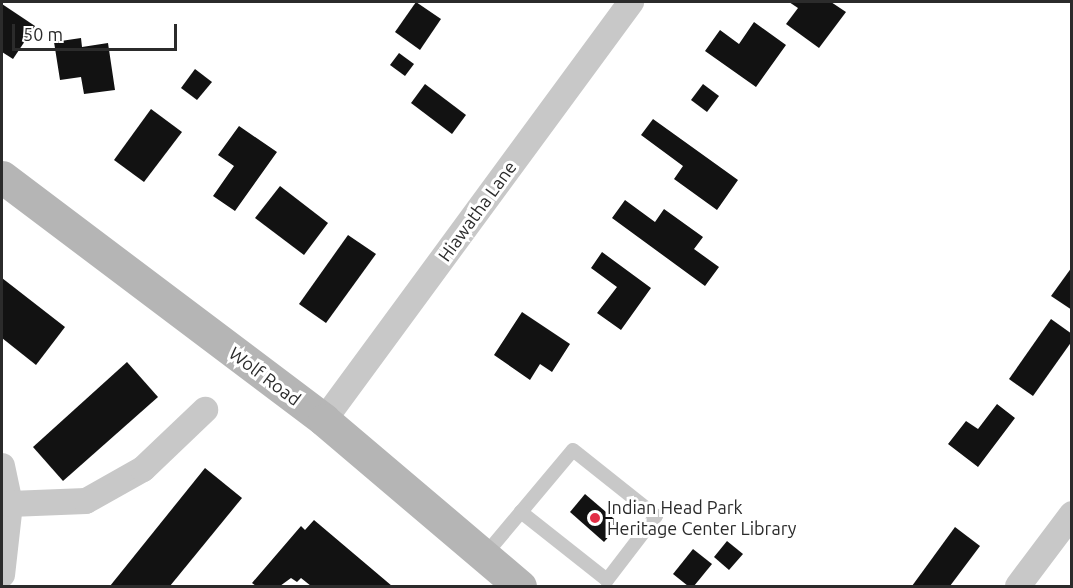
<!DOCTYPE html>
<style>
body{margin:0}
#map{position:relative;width:1073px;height:588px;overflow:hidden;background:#fff;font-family:Ubuntu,sans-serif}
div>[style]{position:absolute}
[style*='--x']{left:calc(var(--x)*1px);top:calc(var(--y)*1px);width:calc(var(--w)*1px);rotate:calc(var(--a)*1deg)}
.building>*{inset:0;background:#121212}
.lane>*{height:14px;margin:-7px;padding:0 7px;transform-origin:7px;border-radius:7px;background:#c8c8c8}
.street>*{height:26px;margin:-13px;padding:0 13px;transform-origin:13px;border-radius:13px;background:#c8c8c8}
.secondary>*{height:33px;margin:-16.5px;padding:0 16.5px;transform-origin:16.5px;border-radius:16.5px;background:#b5b5b5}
.dots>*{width:16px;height:16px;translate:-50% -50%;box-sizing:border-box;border:3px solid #fff;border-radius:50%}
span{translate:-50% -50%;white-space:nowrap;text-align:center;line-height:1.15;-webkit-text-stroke:6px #fff;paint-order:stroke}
.street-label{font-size:18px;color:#2b2b2b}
.poi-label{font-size:18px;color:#2b2b2b}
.left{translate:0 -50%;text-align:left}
.frame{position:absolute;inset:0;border:3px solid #2b2b2b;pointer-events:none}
.scale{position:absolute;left:12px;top:24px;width:165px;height:27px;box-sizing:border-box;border:3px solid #2b2b2b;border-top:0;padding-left:8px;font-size:18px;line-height:21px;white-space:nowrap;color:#2b2b2b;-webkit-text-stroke:4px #fff;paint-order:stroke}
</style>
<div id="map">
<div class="building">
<i style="clip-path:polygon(416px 2px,441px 19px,420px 50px,395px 32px)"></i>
<i style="clip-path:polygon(789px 2px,831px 2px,846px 12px,819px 48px,786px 24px,798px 8px)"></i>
<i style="clip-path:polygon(2px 4px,35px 26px,13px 59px,2px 52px)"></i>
<i style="clip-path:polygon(754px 22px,786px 45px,756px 87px,705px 51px,720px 30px,739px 44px)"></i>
<i style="clip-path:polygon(81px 38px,82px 47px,108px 43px,115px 90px,84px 94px,81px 77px,60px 80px,54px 42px)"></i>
<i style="clip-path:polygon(399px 53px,414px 64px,405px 76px,390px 65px)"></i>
<i style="clip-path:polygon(195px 69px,212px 82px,197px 100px,181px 88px)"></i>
<i style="clip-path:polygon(425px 84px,466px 115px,452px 134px,411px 103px)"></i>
<i style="clip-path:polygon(703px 84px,719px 96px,707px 112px,691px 100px)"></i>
<i style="clip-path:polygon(151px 109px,182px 132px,144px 182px,114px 160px)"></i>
<i style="clip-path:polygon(653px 119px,738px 180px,717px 210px,674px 179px,683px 166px,641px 135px)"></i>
<i style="clip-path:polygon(239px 126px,277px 152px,235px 211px,213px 196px,234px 166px,218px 155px)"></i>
<i style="clip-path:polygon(280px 186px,328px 223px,304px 255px,255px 218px)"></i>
<i style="clip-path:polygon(625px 200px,655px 222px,664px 209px,703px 237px,694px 249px,719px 267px,705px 286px,612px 218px)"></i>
<i style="clip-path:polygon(348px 235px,376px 254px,326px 323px,299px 304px)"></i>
<i style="clip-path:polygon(602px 252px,651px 288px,621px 330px,597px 313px,617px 287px,591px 268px)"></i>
<i style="clip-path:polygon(1072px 267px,1072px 310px,1051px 296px)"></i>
<i style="clip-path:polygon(2px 278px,65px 327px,36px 365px,2px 338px)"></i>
<i style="clip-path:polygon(522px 312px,570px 344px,552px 372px,540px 364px,530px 380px,494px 355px)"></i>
<i style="clip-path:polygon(1051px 319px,1072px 334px,1072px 341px,1033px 396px,1009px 379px)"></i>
<i style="clip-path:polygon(127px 362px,158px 397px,63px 481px,33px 447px)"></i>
<i style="clip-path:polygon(997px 404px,1015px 418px,978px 467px,948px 444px,966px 421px,978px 429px)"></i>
<i style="clip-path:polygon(205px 468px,242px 498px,170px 586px,110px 586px)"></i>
<i style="clip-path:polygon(585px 494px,620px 524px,604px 542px,570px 512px)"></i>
<i style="clip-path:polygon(314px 520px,392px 586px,311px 586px,301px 578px,297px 582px,291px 578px,280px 586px,256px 586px,252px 583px,301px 526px,305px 530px)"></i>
<i style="clip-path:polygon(955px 527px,980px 546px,950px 586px,912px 586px)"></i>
<i style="clip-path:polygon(727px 541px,743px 554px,729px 570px,714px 557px)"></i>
<i style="clip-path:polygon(693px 549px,712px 564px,694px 586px,688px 586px,673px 574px)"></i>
</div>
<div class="lane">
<i style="--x:484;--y:556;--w:138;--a:-50"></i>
<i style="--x:573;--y:450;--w:106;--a:38.5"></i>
<i style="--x:656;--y:516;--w:81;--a:127.4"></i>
<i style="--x:607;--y:580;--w:110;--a:-141.7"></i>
</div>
<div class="street">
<i style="--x:324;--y:420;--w:519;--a:-53.7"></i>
<i style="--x:2;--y:466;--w:39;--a:78"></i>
<i style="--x:10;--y:504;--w:71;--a:96.4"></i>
<i style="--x:10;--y:504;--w:76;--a:-2.3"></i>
<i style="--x:86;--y:501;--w:65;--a:-29.3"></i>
<i style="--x:143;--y:469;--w:86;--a:-43.6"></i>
<i style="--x:1018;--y:586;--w:90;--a:-53.1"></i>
</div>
<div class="secondary">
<i style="--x:2;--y:177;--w:403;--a:37"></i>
<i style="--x:324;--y:420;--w:257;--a:40.3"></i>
</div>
<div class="dots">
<i style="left:595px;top:518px;background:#e22e46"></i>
</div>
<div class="street-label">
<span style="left:477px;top:211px;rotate:-54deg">Hiawatha Lane</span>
<span style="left:265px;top:376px;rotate:37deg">Wolf Road</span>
</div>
<div class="poi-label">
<span class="left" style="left:607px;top:518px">Indian Head Park<br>Heritage Center Library</span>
</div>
<div class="frame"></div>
<div class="scale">50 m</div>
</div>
